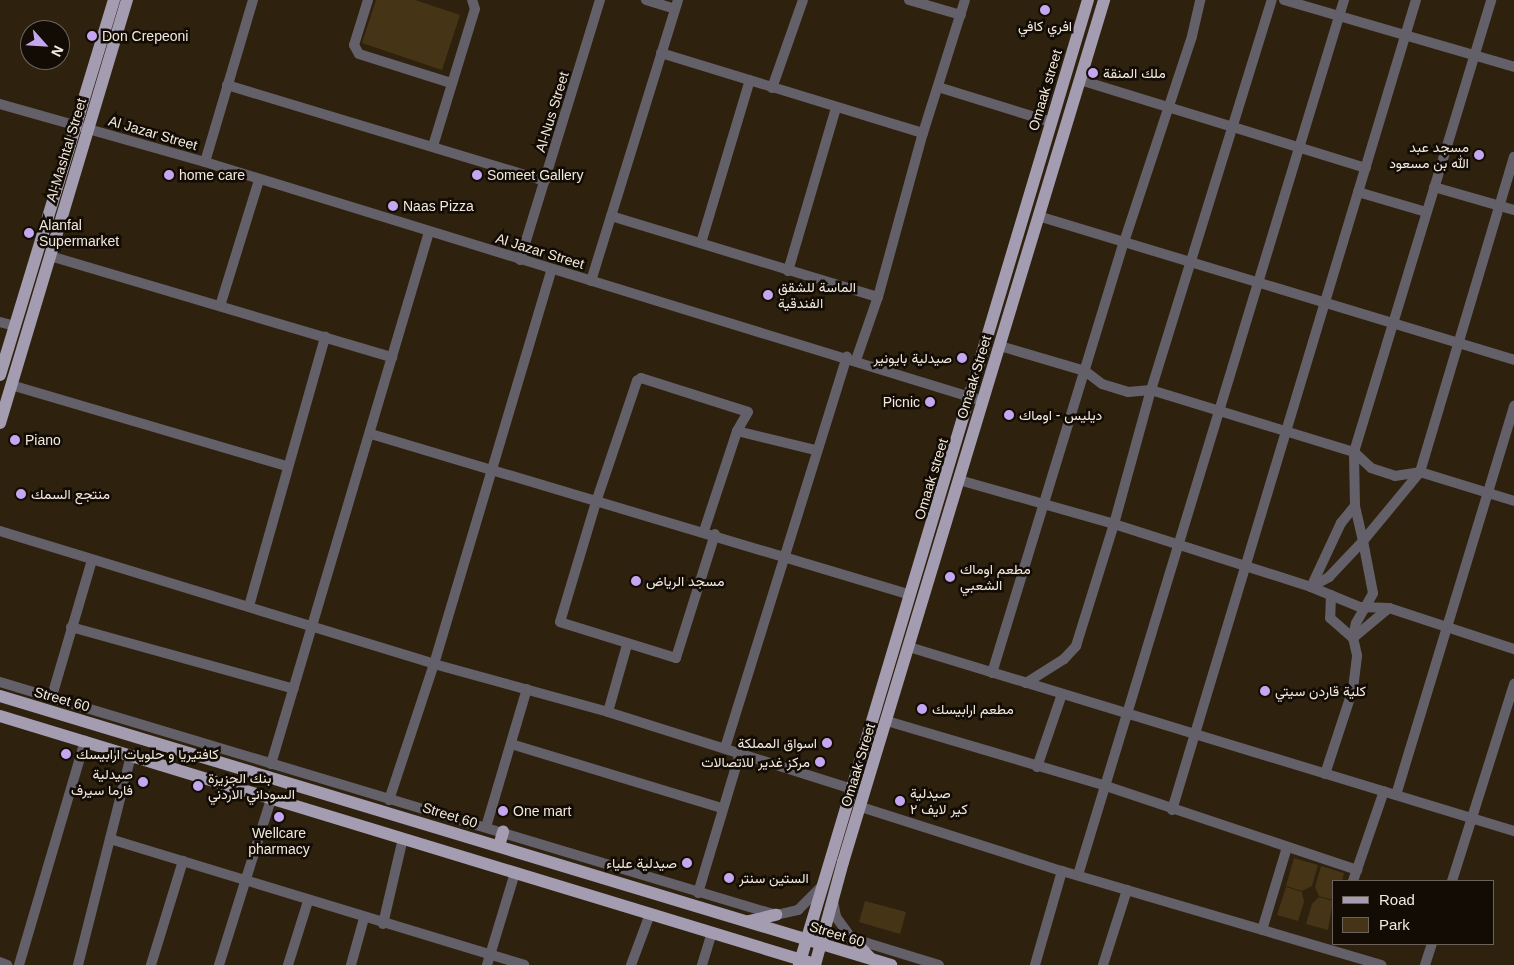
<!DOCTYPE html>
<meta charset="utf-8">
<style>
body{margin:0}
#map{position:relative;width:1514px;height:965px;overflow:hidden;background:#2e220f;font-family:Helvetica,Vazirmatn,sans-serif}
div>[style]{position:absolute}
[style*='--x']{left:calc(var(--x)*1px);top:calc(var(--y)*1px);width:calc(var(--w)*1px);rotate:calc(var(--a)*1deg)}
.green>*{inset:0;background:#463417}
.minor>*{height:10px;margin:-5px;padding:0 5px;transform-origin:5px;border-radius:5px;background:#64606a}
.major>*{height:12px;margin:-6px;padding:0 6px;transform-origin:6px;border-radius:6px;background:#a49db1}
.dots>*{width:14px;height:14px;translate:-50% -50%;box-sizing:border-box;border:2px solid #120c05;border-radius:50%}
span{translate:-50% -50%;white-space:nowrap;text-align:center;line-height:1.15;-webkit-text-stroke:5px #120c05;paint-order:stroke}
.poi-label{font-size:14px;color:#f2e9de}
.left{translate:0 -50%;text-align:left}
.right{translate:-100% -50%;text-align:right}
.street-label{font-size:14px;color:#f2e9de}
.legend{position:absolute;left:1332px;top:880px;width:162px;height:65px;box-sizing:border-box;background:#120c05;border:1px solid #6c645c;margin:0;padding:6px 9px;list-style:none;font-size:15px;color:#f2e9de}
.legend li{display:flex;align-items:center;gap:10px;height:25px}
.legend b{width:25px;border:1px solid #6c645c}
.north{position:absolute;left:20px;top:20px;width:50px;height:50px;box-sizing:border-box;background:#120c05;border:1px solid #6c645c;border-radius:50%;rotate:116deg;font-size:14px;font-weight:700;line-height:20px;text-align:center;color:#f2e9de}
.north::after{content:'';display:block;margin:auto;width:18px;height:22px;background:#c5a7f1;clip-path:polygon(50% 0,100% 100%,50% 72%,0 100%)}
</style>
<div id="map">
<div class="green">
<i style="clip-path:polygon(376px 0,415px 0,460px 15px,442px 70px,362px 43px)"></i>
<i style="clip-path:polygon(1294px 858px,1318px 865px,1312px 886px,1302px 891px,1286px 886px)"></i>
<i style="clip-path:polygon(1321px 866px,1344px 873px,1342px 881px,1333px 881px,1333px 900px,1319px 896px,1315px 887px)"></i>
<i style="clip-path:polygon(1286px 887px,1302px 892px,1304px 902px,1298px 921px,1277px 915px)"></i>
<i style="clip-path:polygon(1319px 897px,1333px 901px,1328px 930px,1306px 924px,1312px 904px)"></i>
<i style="clip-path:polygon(865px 901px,906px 912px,900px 934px,859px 922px)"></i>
</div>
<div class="minor">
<i style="--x:368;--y:0;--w:47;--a:107.3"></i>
<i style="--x:354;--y:45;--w:10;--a:61"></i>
<i style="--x:359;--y:54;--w:96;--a:17.5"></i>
<i style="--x:646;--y:0;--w:30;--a:17"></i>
<i style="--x:909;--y:0;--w:54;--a:16.1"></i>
<i style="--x:1284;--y:0;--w:240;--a:16.2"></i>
<i style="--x:661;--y:53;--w:274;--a:17"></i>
<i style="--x:1080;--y:80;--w:299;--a:17.1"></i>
<i style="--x:227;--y:85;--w:332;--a:16.8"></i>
<i style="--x:938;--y:87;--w:118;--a:17.2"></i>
<i style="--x:772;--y:88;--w:93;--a:-70.6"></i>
<i style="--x:0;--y:104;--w:213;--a:15.8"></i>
<i style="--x:205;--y:162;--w:814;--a:17.08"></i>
<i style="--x:433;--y:146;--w:143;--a:-73"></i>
<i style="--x:475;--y:9;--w:9;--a:-108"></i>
<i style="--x:205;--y:162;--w:169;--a:-73.5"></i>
<i style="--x:1434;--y:187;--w:83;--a:16"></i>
<i style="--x:1358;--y:192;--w:71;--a:16.4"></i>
<i style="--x:611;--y:216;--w:279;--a:16.9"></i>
<i style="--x:1038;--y:216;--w:497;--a:16.8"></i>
<i style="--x:701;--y:243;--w:170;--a:-73.3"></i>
<i style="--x:50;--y:256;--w:357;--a:16.5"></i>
<i style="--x:520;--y:260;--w:272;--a:-72.9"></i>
<i style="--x:788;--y:271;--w:170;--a:-73.6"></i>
<i style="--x:591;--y:281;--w:294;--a:-72.8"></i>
<i style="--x:220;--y:306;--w:132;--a:-72.8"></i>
<i style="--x:0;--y:322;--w:16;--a:15"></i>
<i style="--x:1000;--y:346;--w:89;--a:16.4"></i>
<i style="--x:1085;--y:371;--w:21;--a:37"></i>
<i style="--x:1102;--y:384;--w:27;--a:17"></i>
<i style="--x:1128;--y:392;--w:23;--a:-5"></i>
<i style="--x:1151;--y:390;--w:212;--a:17"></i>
<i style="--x:1354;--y:452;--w:23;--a:43"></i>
<i style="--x:1371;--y:468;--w:25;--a:18"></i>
<i style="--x:1395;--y:476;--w:25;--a:-9"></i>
<i style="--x:1420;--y:472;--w:98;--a:17.1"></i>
<i style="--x:856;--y:360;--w:67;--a:-70.8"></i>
<i style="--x:878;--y:297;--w:170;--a:-74.7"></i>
<i style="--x:923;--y:133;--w:139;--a:-72.5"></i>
<i style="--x:11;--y:385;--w:287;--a:16.4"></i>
<i style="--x:371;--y:434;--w:563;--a:16.6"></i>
<i style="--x:959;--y:480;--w:161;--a:15.8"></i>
<i style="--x:1114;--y:524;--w:207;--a:17.7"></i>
<i style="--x:1311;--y:587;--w:53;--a:22.2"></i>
<i style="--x:1360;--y:607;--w:29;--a:2"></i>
<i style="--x:1389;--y:608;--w:132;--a:18.2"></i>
<i style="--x:0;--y:531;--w:454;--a:17"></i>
<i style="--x:434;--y:664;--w:180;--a:15.4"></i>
<i style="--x:608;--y:712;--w:256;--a:17.5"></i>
<i style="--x:704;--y:531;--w:105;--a:-71.7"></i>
<i style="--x:715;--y:534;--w:130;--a:107.5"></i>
<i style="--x:676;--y:658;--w:121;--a:-162.8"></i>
<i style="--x:560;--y:622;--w:128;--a:-73.3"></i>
<i style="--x:597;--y:499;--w:125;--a:-71.3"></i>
<i style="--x:637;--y:381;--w:5;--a:-37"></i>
<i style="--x:641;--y:378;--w:112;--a:17.6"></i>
<i style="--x:748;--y:412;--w:22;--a:120"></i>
<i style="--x:737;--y:431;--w:80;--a:13.7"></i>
<i style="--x:1311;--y:587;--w:71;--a:-64.9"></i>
<i style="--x:1341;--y:523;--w:22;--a:-51"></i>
<i style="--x:1355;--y:506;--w:54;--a:-91.1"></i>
<i style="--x:1354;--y:452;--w:472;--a:-73.1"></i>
<i style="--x:1311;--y:587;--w:21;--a:-29"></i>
<i style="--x:1329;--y:577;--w:50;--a:-46.6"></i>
<i style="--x:1363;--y:541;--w:36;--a:-103"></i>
<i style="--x:1331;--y:595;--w:23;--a:92"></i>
<i style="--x:1330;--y:618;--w:30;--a:41"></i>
<i style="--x:1353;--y:638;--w:47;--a:-39.8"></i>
<i style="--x:249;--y:606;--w:280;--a:-74.2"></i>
<i style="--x:71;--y:627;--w:231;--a:15.5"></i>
<i style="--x:909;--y:647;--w:632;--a:16.92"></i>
<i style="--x:992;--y:673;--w:451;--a:-73"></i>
<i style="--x:1124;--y:242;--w:217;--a:-71.7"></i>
<i style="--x:1192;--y:36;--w:37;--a:-77"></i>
<i style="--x:0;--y:682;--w:810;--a:16.71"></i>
<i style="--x:776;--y:915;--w:23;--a:-13"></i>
<i style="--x:798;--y:910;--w:31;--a:-45"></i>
<i style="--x:1026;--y:683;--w:45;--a:-32.3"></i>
<i style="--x:1064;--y:659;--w:18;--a:-47"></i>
<i style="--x:1076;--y:646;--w:128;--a:-72.7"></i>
<i style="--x:1114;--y:524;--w:139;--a:-74.6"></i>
<i style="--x:1151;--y:390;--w:408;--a:-72.8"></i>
<i style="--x:52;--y:696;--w:142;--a:-73.6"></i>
<i style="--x:608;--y:712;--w:70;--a:-74.2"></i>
<i style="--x:887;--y:721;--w:228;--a:16.5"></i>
<i style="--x:1106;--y:786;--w:265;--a:18.5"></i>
<i style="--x:511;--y:744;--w:220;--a:16.9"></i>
<i style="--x:725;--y:748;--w:410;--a:-72.7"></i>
<i style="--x:271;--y:764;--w:555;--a:-73.46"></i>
<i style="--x:1037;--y:767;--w:77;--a:-71.1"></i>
<i style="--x:1325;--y:774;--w:89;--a:-71.8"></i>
<i style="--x:1353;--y:689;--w:34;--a:-83"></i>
<i style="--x:1357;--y:655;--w:17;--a:-103"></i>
<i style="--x:1353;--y:638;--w:15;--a:-79"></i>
<i style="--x:1356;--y:623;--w:34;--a:-60"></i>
<i style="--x:1373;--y:593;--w:53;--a:-100.9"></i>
<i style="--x:1363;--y:541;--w:89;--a:-50.4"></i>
<i style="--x:1420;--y:472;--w:329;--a:-73.4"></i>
<i style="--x:1396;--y:795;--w:407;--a:-73.1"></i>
<i style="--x:389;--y:800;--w:143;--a:-71.7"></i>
<i style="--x:434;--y:664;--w:412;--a:-73.4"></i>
<i style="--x:861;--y:807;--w:211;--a:17.7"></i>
<i style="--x:1062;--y:871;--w:333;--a:16.4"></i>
<i style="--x:1172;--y:810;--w:846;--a:-73.24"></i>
<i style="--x:486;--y:827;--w:144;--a:-73.5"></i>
<i style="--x:110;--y:839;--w:433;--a:16.9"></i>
<i style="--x:1078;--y:875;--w:915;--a:-73.09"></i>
<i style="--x:1353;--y:881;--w:95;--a:-71"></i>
<i style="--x:1452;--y:881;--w:207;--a:-72.5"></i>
<i style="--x:698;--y:893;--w:146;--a:-73.3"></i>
<i style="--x:833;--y:901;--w:16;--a:79"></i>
<i style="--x:836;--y:917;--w:26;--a:54"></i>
<i style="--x:851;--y:938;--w:92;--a:17.1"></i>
<i style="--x:383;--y:924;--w:88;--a:-76.9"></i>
<i style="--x:1262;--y:930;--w:87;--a:-73.2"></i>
<i style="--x:0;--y:962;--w:8;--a:23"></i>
<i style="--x:19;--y:965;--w:234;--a:-73.6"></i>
<i style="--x:78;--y:965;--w:217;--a:-75.8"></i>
<i style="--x:151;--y:965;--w:109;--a:-72.9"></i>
<i style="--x:219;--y:965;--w:174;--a:-72.6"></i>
<i style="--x:288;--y:965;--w:67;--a:-72.6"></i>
<i style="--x:351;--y:965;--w:49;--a:-74.5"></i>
<i style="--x:487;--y:965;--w:96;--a:-73.1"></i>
<i style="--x:631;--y:965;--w:54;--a:-69.6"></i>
<i style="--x:702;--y:965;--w:34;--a:-73"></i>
<i style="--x:1035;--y:965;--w:98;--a:-74"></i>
<i style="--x:1103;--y:965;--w:79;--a:-72.3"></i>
<i style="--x:1425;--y:965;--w:22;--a:-72"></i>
</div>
<div class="major">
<i style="--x:0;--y:375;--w:392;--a:-73.1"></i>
<i style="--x:0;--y:423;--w:442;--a:-73.3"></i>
<i style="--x:0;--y:696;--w:931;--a:16.8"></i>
<i style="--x:0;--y:716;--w:845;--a:16.93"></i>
<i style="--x:499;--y:846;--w:15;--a:-74"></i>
<i style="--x:749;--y:921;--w:28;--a:-13"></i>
<i style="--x:851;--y:938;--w:28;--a:46"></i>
<i style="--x:799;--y:965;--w:1007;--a:-73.33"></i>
<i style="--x:815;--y:965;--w:107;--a:-74.8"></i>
<i style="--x:843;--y:862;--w:901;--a:-73.15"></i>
</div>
<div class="dots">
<i style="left:1045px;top:10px;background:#c5a7f1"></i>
<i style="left:92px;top:36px;background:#c5a7f1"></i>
<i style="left:1093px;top:73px;background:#c5a7f1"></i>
<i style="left:1479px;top:155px;background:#c5a7f1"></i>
<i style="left:169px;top:175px;background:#c5a7f1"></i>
<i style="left:477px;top:175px;background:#c5a7f1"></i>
<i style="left:393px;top:206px;background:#c5a7f1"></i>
<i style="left:29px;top:233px;background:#c5a7f1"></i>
<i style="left:768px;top:295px;background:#c5a7f1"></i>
<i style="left:962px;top:358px;background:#c5a7f1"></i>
<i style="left:930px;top:402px;background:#c5a7f1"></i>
<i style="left:1009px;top:415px;background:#c5a7f1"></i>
<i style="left:15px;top:440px;background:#c5a7f1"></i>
<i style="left:21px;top:494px;background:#c5a7f1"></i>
<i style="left:950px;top:577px;background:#c5a7f1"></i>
<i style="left:636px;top:581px;background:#c5a7f1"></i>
<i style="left:1265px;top:691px;background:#c5a7f1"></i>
<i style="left:922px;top:709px;background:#c5a7f1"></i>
<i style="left:827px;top:743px;background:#c5a7f1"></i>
<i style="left:66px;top:754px;background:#c5a7f1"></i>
<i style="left:820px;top:762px;background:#c5a7f1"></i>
<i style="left:143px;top:782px;background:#c5a7f1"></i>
<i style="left:198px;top:786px;background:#c5a7f1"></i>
<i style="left:900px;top:801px;background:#c5a7f1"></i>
<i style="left:503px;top:811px;background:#c5a7f1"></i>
<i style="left:279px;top:817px;background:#c5a7f1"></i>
<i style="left:687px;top:863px;background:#c5a7f1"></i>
<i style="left:729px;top:878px;background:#c5a7f1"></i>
</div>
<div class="poi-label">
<span style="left:1045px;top:26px">افري كافي</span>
<span class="left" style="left:102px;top:36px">Don Crepeoni</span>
<span class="left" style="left:1103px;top:73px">ملك المنقة</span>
<span class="right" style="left:1469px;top:155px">مسجد عبد<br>الله بن مسعود</span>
<span class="left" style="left:179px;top:175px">home care</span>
<span class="left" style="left:487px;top:175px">Someet Gallery</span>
<span class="left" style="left:403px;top:206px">Naas Pizza</span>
<span class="left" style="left:39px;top:233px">Alanfal<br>Supermarket</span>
<span class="left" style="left:778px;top:295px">الماسة للشقق<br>الفندقية</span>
<span class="right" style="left:952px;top:358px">صيدلية بايونير</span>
<span class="right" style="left:920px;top:402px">Picnic</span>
<span class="left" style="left:1019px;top:415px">ديليس - اوماك</span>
<span class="left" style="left:25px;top:440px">Piano</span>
<span class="left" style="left:31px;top:494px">منتجع السمك</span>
<span class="left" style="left:960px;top:577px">مطعم اوماك<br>الشعبي</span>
<span class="left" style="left:646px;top:581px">مسجد الرياض</span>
<span class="left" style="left:1275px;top:691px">كلية قاردن سيتي</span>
<span class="left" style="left:932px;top:709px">مطعم ارابيسك</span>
<span class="right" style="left:817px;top:743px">اسواق المملكة</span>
<span class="left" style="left:76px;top:754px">كافتيريا و حلويات ارابيسك</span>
<span class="right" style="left:810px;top:762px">مركز غدير للاتصالات</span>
<span class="right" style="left:133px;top:782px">صيدلية<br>فارما سيرف</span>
<span class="left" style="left:208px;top:786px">بنك الجزيرة<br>السوداني الاردني</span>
<span class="left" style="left:910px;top:801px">صيدلية<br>كير لايف ٢</span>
<span class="left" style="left:513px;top:811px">One mart</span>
<span style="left:279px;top:841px">Wellcare<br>pharmacy</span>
<span class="right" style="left:677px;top:863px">صيدلية علياء</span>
<span class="left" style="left:739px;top:878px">الستين سنتر</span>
</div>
<div class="street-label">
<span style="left:1045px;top:90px;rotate:-73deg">Omaak street</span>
<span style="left:552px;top:112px;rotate:-73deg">Al-Nus Street</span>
<span style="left:153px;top:133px;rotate:16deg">Al Jazar Street</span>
<span style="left:66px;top:150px;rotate:-73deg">Al-Mashtal Street</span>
<span style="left:540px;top:251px;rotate:17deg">Al Jazar Street</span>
<span style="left:974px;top:377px;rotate:-73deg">Omaak Street</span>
<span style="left:931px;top:479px;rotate:-73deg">Omaak street</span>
<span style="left:62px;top:699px;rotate:16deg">Street 60</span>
<span style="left:858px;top:765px;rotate:-73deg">Omaak Street</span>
<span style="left:450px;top:815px;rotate:17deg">Street 60</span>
<span style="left:837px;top:934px;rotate:17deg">Street 60</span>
</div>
<ul class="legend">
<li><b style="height:6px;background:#a49db1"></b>Road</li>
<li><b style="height:14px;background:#463417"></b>Park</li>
</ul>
<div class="north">N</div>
</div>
